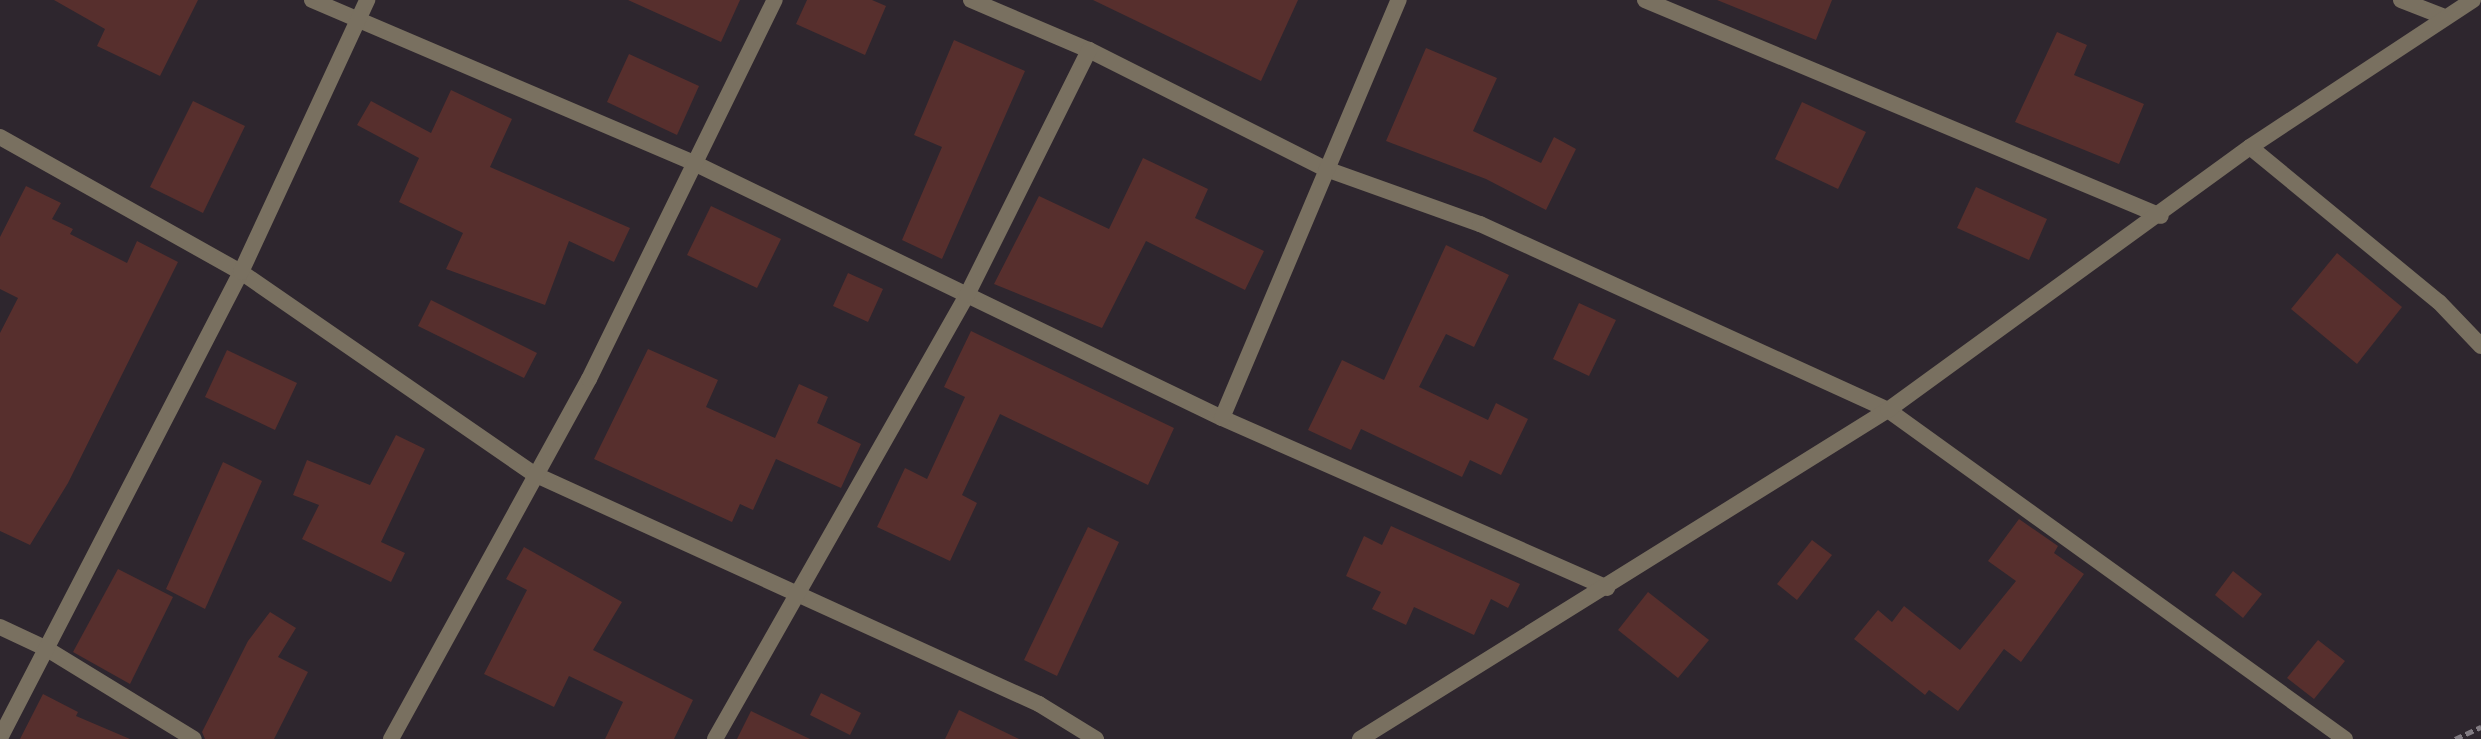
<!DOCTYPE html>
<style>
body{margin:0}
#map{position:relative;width:2481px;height:739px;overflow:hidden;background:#2e262e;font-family:"DM Sans",sans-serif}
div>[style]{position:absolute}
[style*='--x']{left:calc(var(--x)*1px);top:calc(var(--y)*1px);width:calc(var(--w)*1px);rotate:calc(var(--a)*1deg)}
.building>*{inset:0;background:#572f2d}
.path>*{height:5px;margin-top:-2.5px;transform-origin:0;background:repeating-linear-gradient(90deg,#827c83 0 8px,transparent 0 12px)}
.street>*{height:16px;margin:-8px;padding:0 8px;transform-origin:8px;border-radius:8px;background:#797060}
span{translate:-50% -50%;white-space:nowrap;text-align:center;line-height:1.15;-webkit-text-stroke:7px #241c24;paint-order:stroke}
</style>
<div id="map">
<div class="building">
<i style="clip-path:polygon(54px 0,198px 0,160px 76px,97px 46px,105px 29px)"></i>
<i style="clip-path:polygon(628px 0,740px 0,721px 42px)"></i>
<i style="clip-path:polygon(807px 0,872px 0,886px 6px,865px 55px,796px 24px)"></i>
<i style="clip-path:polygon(1093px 0,1298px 0,1261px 81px)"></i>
<i style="clip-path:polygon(1717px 0,1832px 0,1816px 40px)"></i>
<i style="clip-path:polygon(2057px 32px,2087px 45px,2074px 75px,2144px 104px,2119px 164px,2015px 122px)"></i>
<i style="clip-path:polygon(954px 40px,1025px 71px,942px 259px,902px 240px,942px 147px,914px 135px)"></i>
<i style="clip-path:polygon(1426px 48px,1497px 78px,1473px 131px,1541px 163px,1554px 137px,1576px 149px,1546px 210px,1486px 179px,1386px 141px)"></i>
<i style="clip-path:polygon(629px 54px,699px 86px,677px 135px,607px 102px)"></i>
<i style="clip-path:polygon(451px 90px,512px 119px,490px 167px,630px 228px,614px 262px,569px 241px,545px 305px,446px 269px,463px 233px,399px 202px,419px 158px,357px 125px,371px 101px,431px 133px)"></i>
<i style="clip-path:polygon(193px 101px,245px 126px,203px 213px,150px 187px)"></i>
<i style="clip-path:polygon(1802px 102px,1866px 132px,1838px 189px,1775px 159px)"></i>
<i style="clip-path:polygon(1143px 158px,1208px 189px,1195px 218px,1264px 251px,1245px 290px,1146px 241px,1102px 328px,994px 284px,1039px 196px,1109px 229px)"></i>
<i style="clip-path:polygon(26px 186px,61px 203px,52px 219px,73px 229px,70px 234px,127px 263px,137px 241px,178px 262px,68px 483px,30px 545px,0 531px,0 333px,18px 298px,0 289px,0 237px)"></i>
<i style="clip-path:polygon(1976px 187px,2047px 219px,2029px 260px,1957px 228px)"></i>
<i style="clip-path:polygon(711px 206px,781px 239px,757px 288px,687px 255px)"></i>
<i style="clip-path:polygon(1446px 245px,1509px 275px,1474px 347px,1446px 334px,1419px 387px,1488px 420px,1496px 403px,1528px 419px,1501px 475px,1470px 460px,1462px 477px,1361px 429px,1351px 450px,1308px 430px,1342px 360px,1384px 380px)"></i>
<i style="clip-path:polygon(2337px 253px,2402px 307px,2357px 364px,2291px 309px)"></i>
<i style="clip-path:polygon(848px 273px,883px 289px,868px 322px,833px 306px)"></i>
<i style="clip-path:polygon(431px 300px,537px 353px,524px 378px,418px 326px)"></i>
<i style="clip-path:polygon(1579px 303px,1616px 320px,1589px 376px,1553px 359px)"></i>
<i style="clip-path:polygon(971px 331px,1174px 428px,1148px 485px,1000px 414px,962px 495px,977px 503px,950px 561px,877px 527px,905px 468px,927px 479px,965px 397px,944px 387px)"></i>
<i style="clip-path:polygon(648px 349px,718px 380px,706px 407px,775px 438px,799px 384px,828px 397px,817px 423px,861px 444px,841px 488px,776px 459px,753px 510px,740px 504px,732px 522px,594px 459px)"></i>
<i style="clip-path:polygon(227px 350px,297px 383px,275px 430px,205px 397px)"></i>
<i style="clip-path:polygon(396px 435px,425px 449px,381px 542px,405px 553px,391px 582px,302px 539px,319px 505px,293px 495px,307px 460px,370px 485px)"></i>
<i style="clip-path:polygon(223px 462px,262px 481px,205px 609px,166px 589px)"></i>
<i style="clip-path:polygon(2019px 519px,2058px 546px,2054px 553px,2084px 574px,2021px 662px,2004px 649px,1958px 711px,1929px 690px,1925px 695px,1854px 639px,1878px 610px,1892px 622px,1904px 606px,1960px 650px,2016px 581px,1988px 561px)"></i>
<i style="clip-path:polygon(1391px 526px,1520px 584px,1508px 608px,1491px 599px,1474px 635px,1414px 607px,1406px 625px,1372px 609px,1381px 592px,1346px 576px,1364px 536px,1382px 545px)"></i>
<i style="clip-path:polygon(1088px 527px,1119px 542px,1057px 676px,1024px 660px)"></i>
<i style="clip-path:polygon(1812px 540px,1832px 555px,1797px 600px,1777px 584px)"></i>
<i style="clip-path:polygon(524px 547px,622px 602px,593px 650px,693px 700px,674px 739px,605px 739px,623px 702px,569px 676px,554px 707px,484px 674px,527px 590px,506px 579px)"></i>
<i style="clip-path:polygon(118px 569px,173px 597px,130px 684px,73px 652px)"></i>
<i style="clip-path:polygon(2233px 571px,2262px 594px,2243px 618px,2215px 595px)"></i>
<i style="clip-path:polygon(1648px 592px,1709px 640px,1678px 678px,1618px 630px)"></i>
<i style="clip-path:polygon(270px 612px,296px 628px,278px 657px,308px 672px,274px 739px,205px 739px,202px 732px,248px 641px)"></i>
<i style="clip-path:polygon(2318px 640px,2345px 661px,2314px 699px,2287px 678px)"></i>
<i style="clip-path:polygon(821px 693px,861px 713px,850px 735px,810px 715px)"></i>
<i style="clip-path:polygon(43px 694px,78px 712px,76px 716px,130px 739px,20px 739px)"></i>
<i style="clip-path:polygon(959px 710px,1019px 739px,945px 739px)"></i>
<i style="clip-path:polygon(751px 711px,810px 739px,737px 739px)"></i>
</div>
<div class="path">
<i style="--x:2455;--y:739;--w:29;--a:-25"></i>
</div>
<div class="street">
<i style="--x:312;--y:0;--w:418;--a:23.1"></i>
<i style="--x:696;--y:164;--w:584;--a:25.78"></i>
<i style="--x:1222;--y:418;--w:421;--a:23.8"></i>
<i style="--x:971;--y:0;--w:128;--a:23"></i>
<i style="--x:1089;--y:50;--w:265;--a:26.7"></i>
<i style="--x:1326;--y:169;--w:164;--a:19.7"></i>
<i style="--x:1480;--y:224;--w:448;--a:24.5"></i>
<i style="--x:1888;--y:410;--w:563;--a:35.75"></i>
<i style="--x:1645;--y:0;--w:559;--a:22.71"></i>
<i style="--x:2401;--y:0;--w:44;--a:21.3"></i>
<i style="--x:0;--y:137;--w:276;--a:29.3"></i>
<i style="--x:241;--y:272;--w:356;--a:34.6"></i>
<i style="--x:534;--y:474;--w:555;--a:24.49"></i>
<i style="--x:1039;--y:704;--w:67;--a:31.6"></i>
<i style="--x:2250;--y:147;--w:244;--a:39.4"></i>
<i style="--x:2439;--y:302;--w:61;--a:46.3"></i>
<i style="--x:1222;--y:418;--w:454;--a:-67.1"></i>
<i style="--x:0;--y:627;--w:52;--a:25.1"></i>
<i style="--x:47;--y:649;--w:172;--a:31.5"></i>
<i style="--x:0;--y:738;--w:525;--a:-62.65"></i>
<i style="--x:241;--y:272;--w:300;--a:-65.1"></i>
<i style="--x:391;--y:739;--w:411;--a:-61.2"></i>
<i style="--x:589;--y:379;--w:422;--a:-63.9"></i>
<i style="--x:715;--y:739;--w:511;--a:-60.42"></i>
<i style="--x:967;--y:295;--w:274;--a:-63.5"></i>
<i style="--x:1360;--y:739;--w:622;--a:-31.93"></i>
<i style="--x:1888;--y:410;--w:447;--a:-36"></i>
<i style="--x:2250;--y:147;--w:267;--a:-33.4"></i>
</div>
</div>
